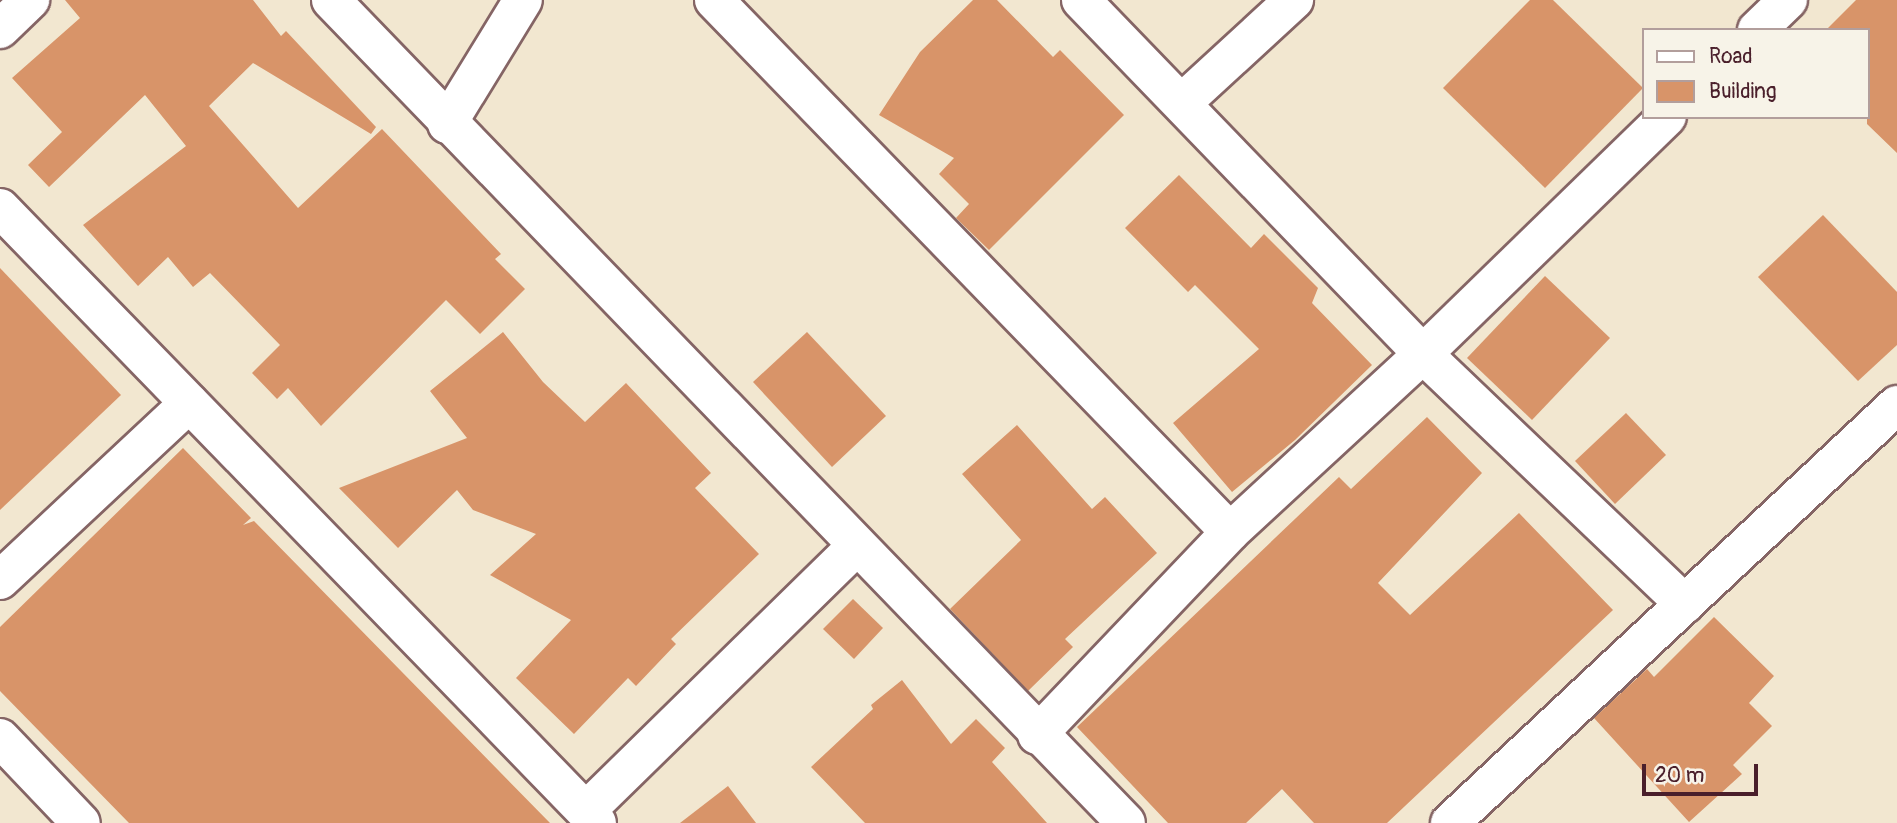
<!DOCTYPE html>
<style>
body{margin:0}
#map{position:relative;width:1897px;height:823px;overflow:hidden;background:#f2e7d0;font-family:Pangolin,sans-serif}
div>[style]{position:absolute}
[style*='--x']{left:calc(var(--x)*1px);top:calc(var(--y)*1px);width:calc(var(--w)*1px);rotate:calc(var(--a)*1deg)}
.building>*{inset:0;background:#d89469}
.roads{filter:drop-shadow(2px 0 #856565) drop-shadow(-2px 0 #856565) drop-shadow(0 2px #856565) drop-shadow(0 -2px #856565)}
.minor>*{height:38px;margin:-19px;padding:0 19px;transform-origin:19px;border-radius:19px;background:#fff}
span{translate:-50% -50%;white-space:nowrap;text-align:center;line-height:1.15;-webkit-text-stroke:5px #f7f3e8;paint-order:stroke}
.legend{position:absolute;left:1642px;top:28px;width:228px;height:91px;box-sizing:border-box;background:#f7f3e8;border:2px solid #b29e9c;margin:0;padding:9px 12px;list-style:none;font-size:21px;color:#4a1f2b}
.legend li{display:flex;align-items:center;gap:14px;height:35px}
.legend b{width:35px;border:2px solid #b29e9c}
.scale{position:absolute;left:1642px;top:764px;width:116px;height:32px;box-sizing:border-box;border:4px solid #4a1f2b;border-top:0;padding-left:9px;font-size:21px;line-height:24px;white-space:nowrap;color:#4a1f2b;-webkit-text-stroke:5px #f7f3e8;paint-order:stroke}
</style>
<div id="map">
<div class="building">
<i style="clip-path:polygon(65px 0,253px 0,281px 36px,286px 31px,376px 127px,371px 134px,253px 63px,209px 106px,298px 208px,382px 129px,501px 254px,495px 259px,525px 289px,480px 334px,446px 300px,321px 426px,288px 388px,277px 399px,252px 373px,280px 345px,210px 273px,193px 287px,168px 257px,138px 286px,83px 225px,186px 146px,145px 95px,49px 187px,28px 165px,62px 132px,12px 78px,80px 18px)"></i>
<i style="clip-path:polygon(973px 0,997px 0,1053px 57px,1060px 50px,1124px 115px,989px 250px,956px 218px,969px 204px,939px 174px,954px 158px,879px 115px,920px 52px)"></i>
<i style="clip-path:polygon(1530px 0,1553px 0,1643px 88px,1545px 188px,1443px 88px)"></i>
<i style="clip-path:polygon(1856px 0,1897px 0,1897px 153px,1867px 124px,1867px 30px,1826px 30px)"></i>
<i style="clip-path:polygon(1179px 175px,1251px 248px,1264px 234px,1318px 288px,1312px 303px,1372px 365px,1295px 440px,1232px 492px,1173px 423px,1259px 349px,1195px 285px,1188px 292px,1125px 228px)"></i>
<i style="clip-path:polygon(1823px 215px,1897px 292px,1897px 345px,1858px 381px,1758px 277px)"></i>
<i style="clip-path:polygon(0 268px,121px 395px,0 510px)"></i>
<i style="clip-path:polygon(1545px 276px,1610px 338px,1532px 420px,1467px 358px)"></i>
<i style="clip-path:polygon(503px 332px,543px 382px,585px 422px,626px 383px,711px 473px,695px 488px,759px 554px,671px 639px,676px 644px,636px 686px,628px 678px,574px 734px,516px 678px,571px 620px,490px 575px,536px 534px,473px 510px,457px 490px,398px 548px,339px 488px,467px 438px,430px 391px)"></i>
<i style="clip-path:polygon(807px 332px,886px 416px,832px 467px,753px 382px)"></i>
<i style="clip-path:polygon(1626px 413px,1666px 455px,1615px 504px,1575px 461px)"></i>
<i style="clip-path:polygon(1427px 417px,1482px 473px,1378px 583px,1410px 615px,1519px 513px,1613px 610px,1387px 823px,1314px 823px,1282px 789px,1246px 823px,1168px 823px,1077px 727px,1339px 477px,1351px 489px)"></i>
<i style="clip-path:polygon(1017px 425px,1092px 509px,1105px 497px,1157px 553px,1065px 639px,1073px 647px,1028px 691px,950px 609px,1021px 540px,962px 474px)"></i>
<i style="clip-path:polygon(183px 448px,251px 518px,243px 525px,254px 521px,550px 823px,129px 823px,0 691px,0 627px)"></i>
<i style="clip-path:polygon(853px 599px,883px 628px,854px 659px,823px 629px)"></i>
<i style="clip-path:polygon(1714px 617px,1774px 676px,1749px 703px,1772px 726px,1733px 765px,1742px 774px,1689px 822px,1594px 718px,1647px 669px,1654px 677px)"></i>
<i style="clip-path:polygon(902px 680px,951px 744px,976px 719px,1005px 748px,992px 762px,1047px 823px,865px 823px,811px 767px,873px 709px,871px 705px)"></i>
<i style="clip-path:polygon(728px 786px,756px 823px,680px 823px)"></i>
</div>
<div class="roads">
<div class="minor">
<i style="--x:331;--y:0;--w:1144;--a:45.99"></i>
<i style="--x:714;--y:0;--w:741;--a:45.87"></i>
<i style="--x:1081;--y:0;--w:492;--a:46"></i>
<i style="--x:1423;--y:354;--w:362;--a:43.7"></i>
<i style="--x:0;--y:29;--w:42;--a:-44"></i>
<i style="--x:1757;--y:30;--w:43;--a:-44.1"></i>
<i style="--x:1183;--y:102;--w:151;--a:-42.6"></i>
<i style="--x:447;--y:124;--w:145;--a:-58.5"></i>
<i style="--x:0;--y:208;--w:857;--a:45.85"></i>
<i style="--x:0;--y:580;--w:259;--a:-43.1"></i>
<i style="--x:1037;--y:735;--w:280;--a:-46.4"></i>
<i style="--x:1230;--y:532;--w:263;--a:-42.7"></i>
<i style="--x:1423;--y:354;--w:340;--a:-44.2"></i>
<i style="--x:0;--y:738;--w:117;--a:46.4"></i>
<i style="--x:586;--y:811;--w:378;--a:-44.4"></i>
<i style="--x:1450;--y:823;--w:612;--a:-43.08"></i>
</div>
</div>
<ul class="legend">
<li><b style="height:9px;background:#fff"></b>Road</li>
<li><b style="height:19px;background:#d89469"></b>Building</li>
</ul>
<div class="scale">20 m</div>
</div>
